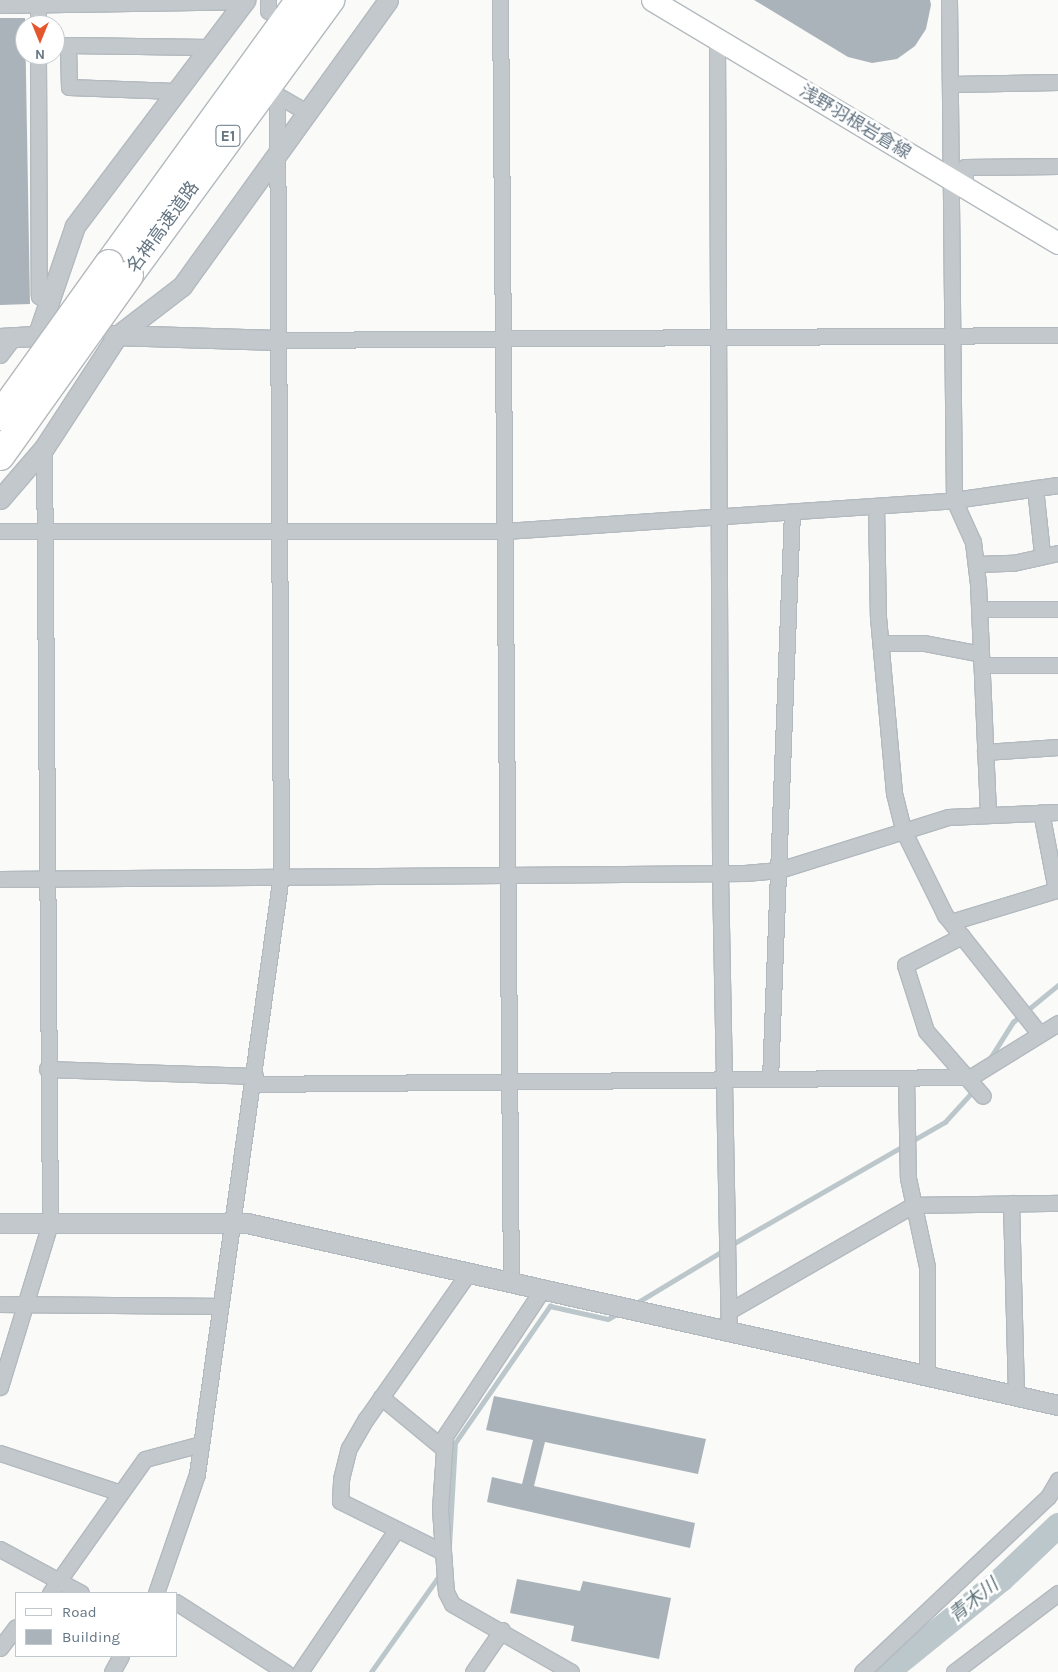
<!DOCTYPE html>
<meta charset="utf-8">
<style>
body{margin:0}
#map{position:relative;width:1058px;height:1672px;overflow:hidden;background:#fafaf8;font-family:Karla,"Noto Sans JP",sans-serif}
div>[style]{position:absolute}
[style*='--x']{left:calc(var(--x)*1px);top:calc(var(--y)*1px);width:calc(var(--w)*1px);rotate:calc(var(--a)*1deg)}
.stream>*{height:4.5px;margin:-2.25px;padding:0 2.25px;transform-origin:2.25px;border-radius:2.25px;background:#bbc7cb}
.river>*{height:25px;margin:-12.5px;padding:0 12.5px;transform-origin:12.5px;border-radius:12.5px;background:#bbc7cb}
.building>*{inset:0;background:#aab3b9}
.roads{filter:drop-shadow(1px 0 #b3babf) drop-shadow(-1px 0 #b3babf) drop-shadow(0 1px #b3babf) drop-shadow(0 -1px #b3babf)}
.minor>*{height:15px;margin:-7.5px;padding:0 7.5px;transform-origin:7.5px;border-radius:7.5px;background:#c3c8cc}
.tertiary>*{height:19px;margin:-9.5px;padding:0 9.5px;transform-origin:9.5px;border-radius:9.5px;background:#c3c8cc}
.secondary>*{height:21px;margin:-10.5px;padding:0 10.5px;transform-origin:10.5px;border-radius:10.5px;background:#fff}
.motorway>*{height:28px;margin:-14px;padding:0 14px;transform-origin:14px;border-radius:14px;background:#fff}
.bridges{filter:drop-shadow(1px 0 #b4b9bd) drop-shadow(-1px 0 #b4b9bd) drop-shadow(0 1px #b4b9bd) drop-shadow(0 -1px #b4b9bd)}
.motorway-bridge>*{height:28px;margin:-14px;padding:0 14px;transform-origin:14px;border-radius:14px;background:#fff}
span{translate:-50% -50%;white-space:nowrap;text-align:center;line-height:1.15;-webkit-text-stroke:5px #fff;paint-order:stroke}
.shield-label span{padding:1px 4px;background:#fff;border:1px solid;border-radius:4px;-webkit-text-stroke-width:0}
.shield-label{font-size:16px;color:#657683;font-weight:700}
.street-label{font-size:18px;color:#657683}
.water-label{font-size:19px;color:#60757c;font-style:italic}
.legend{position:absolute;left:15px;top:1592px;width:162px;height:65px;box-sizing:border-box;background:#fff;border:1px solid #c1c8cd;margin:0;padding:6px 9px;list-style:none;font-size:15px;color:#657683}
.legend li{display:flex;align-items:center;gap:10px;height:25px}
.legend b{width:25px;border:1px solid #c1c8cd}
.north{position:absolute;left:15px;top:15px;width:50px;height:50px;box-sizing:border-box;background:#fff;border:1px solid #c1c8cd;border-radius:50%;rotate:180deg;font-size:14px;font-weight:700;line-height:20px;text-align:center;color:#657683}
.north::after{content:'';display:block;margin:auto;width:18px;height:22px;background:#e4572e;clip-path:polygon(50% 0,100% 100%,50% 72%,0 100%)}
</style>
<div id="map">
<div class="stream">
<i style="--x:989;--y:1060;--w:45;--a:-57.7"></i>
<i style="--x:1013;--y:1022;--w:58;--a:-39.4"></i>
<i style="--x:731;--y:1245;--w:247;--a:-29.9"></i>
<i style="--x:945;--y:1122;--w:45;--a:-47.7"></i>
<i style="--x:635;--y:1304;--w:104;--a:-31.2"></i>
<i style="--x:448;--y:1563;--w:120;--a:-86.7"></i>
<i style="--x:455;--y:1443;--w:167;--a:-55.3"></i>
<i style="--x:550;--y:1306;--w:59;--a:12.6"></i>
<i style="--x:608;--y:1319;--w:13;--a:-29"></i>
<i style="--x:371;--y:1672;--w:121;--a:-54.7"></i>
</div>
<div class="river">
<i style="--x:886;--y:1672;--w:148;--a:-39"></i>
<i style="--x:1001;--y:1579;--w:79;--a:-43.5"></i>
</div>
<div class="building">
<i style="clip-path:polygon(754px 0,930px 0,931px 5px,926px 29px,915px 46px,897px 59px,872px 63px,848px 57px)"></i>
<i style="clip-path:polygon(0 18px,25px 18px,30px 304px,0 305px)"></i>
<i style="clip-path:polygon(494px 1396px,706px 1439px,698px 1474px,545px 1442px,534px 1486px,695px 1523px,690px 1548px,487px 1502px,492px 1477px,522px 1484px,533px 1440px,486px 1430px)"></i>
<i style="clip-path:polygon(517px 1579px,580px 1591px,583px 1581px,671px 1598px,659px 1659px,571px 1641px,574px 1626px,510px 1613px)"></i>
</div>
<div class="roads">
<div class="minor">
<i style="--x:38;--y:0;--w:25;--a:90"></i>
<i style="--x:268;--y:0;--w:11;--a:90"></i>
<i style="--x:500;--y:0;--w:1284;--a:89.51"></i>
<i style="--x:949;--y:0;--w:500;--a:89.43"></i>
<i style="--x:954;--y:500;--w:46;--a:65.7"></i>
<i style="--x:973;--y:542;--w:42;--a:83.2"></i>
<i style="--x:978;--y:584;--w:230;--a:87.5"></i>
<i style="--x:0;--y:5;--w:245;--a:-0.9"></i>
<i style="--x:717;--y:39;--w:834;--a:89.79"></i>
<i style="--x:720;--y:873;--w:455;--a:88.9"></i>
<i style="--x:38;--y:55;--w:241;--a:89.8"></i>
<i style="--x:39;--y:296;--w:11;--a:34"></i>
<i style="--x:952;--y:84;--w:106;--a:-1.1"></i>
<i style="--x:175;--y:91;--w:106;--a:-177.8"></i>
<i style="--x:69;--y:87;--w:42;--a:-91.4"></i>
<i style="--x:68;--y:45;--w:140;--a:0.8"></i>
<i style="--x:277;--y:95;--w:36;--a:30"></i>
<i style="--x:965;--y:187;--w:20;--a:-90"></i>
<i style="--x:965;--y:167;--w:93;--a:-0.6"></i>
<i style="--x:278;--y:340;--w:780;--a:-0.37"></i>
<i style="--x:0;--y:355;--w:21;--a:-53"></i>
<i style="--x:1035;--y:488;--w:65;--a:83.9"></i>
<i style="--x:876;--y:506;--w:111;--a:89"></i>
<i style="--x:878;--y:617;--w:177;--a:84.8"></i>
<i style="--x:894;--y:793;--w:38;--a:76"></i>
<i style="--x:903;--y:830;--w:95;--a:63.7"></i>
<i style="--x:945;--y:915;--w:151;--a:51.5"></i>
<i style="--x:0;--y:531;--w:505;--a:0"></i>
<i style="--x:505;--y:531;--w:450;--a:-3.9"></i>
<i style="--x:954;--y:500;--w:105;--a:-8.2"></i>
<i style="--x:976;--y:564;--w:37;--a:-2"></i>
<i style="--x:1013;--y:563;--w:46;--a:-12.5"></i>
<i style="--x:979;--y:609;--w:79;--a:0"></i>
<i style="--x:881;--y:643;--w:43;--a:0"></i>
<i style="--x:924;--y:643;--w:58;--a:10.9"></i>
<i style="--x:982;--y:665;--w:76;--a:0"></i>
<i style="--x:985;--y:752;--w:73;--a:-3.9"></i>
<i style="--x:0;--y:879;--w:745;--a:-0.46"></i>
<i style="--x:745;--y:873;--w:34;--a:-5"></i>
<i style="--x:779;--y:870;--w:177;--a:-17.4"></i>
<i style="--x:948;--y:817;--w:110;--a:-2.6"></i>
<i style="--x:951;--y:922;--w:110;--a:-16.9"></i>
<i style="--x:1056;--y:890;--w:79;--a:-100.9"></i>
<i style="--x:962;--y:936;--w:64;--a:153"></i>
<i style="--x:905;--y:965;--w:69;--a:72.3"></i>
<i style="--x:926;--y:1031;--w:86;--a:48.8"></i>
<i style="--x:47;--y:1069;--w:208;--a:1.9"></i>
<i style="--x:906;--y:1078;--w:100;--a:88.9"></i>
<i style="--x:908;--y:1178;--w:91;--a:77.9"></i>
<i style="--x:927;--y:1267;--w:109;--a:90"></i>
<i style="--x:770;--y:1079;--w:567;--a:-87.78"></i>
<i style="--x:254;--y:1084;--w:717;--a:-0.56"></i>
<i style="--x:971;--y:1077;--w:102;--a:-31.8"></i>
<i style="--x:1011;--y:1203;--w:192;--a:88.5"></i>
<i style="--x:542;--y:1290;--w:175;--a:123.6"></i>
<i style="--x:445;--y:1436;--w:73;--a:93.9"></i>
<i style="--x:440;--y:1509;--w:83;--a:85.9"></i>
<i style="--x:446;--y:1592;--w:13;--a:63"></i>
<i style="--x:452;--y:1604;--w:137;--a:29.7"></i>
<i style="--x:0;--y:1304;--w:220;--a:0.5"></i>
<i style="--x:729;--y:1311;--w:212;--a:-29.9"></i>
<i style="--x:913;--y:1205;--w:145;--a:-0.8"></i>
<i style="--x:0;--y:1387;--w:171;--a:-73"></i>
<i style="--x:50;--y:1223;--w:775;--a:-90.44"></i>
<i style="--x:381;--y:1397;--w:82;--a:39.5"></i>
<i style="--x:0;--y:1453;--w:127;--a:18.3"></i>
<i style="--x:0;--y:1549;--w:92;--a:28.5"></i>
<i style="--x:443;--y:1552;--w:115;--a:-153.7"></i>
<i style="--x:340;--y:1501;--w:22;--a:-87"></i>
<i style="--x:341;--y:1479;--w:32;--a:-76"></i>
<i style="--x:349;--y:1448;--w:34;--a:-60"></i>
<i style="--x:366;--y:1419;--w:176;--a:-55"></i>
<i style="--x:50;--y:1593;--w:164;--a:-54.7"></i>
<i style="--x:145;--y:1459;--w:58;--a:-15"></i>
<i style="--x:156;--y:1593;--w:126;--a:-71"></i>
<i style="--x:197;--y:1474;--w:605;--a:-82.02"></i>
<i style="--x:281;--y:875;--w:780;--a:-90.29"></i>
<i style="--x:176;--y:1602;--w:130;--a:32.7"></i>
<i style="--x:0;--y:1648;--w:26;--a:-53"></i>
<i style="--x:112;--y:1672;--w:18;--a:-61"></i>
<i style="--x:300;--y:1672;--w:171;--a:-55.9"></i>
<i style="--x:473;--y:1672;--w:51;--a:-55.4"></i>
<i style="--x:862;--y:1672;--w:255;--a:-43.3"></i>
<i style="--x:1048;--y:1497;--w:20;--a:-60"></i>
<i style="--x:954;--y:1672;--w:131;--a:-37.2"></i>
</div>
<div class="tertiary">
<i style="--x:38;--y:334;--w:114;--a:-71.1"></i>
<i style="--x:75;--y:226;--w:283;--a:-53"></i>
<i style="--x:113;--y:335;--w:165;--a:1.7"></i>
<i style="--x:0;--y:338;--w:51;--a:-3.4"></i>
<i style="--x:0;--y:499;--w:67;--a:-49.2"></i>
<i style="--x:44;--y:448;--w:134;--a:-56.9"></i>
<i style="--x:117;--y:336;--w:82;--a:-37.6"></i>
<i style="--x:182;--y:286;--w:352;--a:-54.2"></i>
<i style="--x:0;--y:1223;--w:247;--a:0"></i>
<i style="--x:247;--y:1223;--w:831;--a:12.65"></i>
</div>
<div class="secondary">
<i style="--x:652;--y:0;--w:473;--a:30.9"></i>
</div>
<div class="motorway">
<i style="--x:109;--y:264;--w:326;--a:-54.1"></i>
<i style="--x:129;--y:275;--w:341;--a:-53.8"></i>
</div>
</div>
<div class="bridges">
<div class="motorway-bridge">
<i style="--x:0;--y:416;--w:187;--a:-54.4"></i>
<i style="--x:0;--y:456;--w:222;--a:-54.5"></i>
</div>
</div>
<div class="shield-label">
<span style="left:228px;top:136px">E1</span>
</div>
<div class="street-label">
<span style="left:855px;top:122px;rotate:31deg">浅野羽根岩倉線</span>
<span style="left:163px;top:227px;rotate:-54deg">名神高速道路</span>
</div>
<div class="water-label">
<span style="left:974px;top:1601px;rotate:-39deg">青木川</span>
</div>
<ul class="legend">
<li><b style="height:6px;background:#fff"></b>Road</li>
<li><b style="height:14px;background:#aab3b9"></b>Building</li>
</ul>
<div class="north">N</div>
</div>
